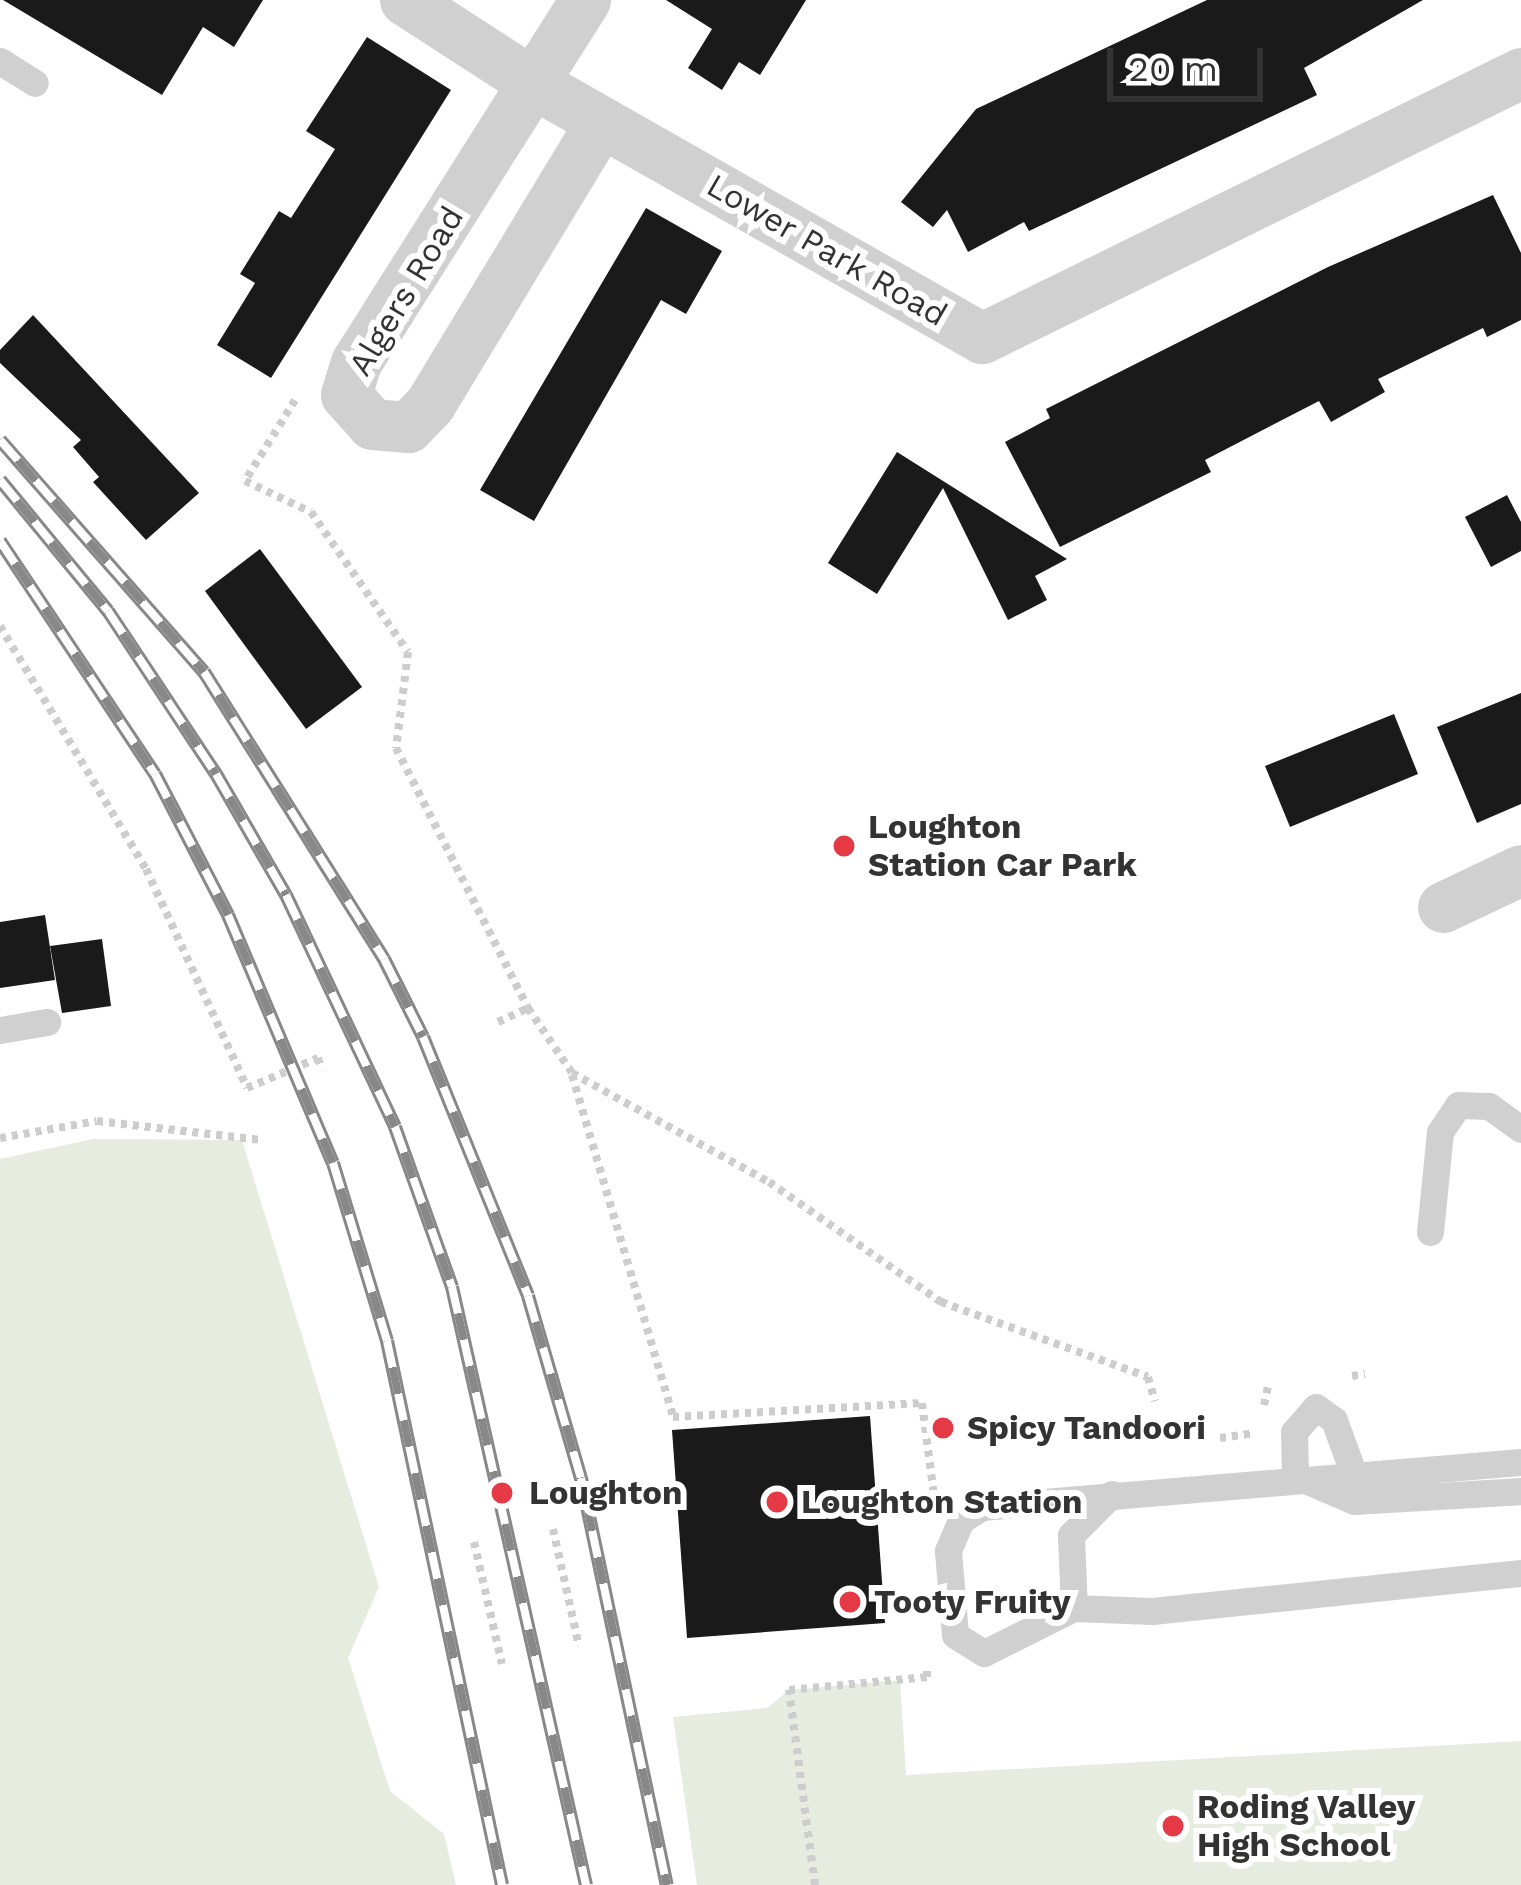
<!DOCTYPE html>
<style>
body{margin:0}
#map{position:relative;width:1521px;height:1885px;overflow:hidden;background:#fff;font-family:"Work Sans",sans-serif}
div>[style]{position:absolute}
[style*='--x']{left:calc(var(--x)*1px);top:calc(var(--y)*1px);width:calc(var(--w)*1px);rotate:calc(var(--a)*1deg)}
.green>*{inset:0;background:#e6ecdf}
.building>*{inset:0;background:#1a1a1a}
.path>*{height:8px;margin-top:-4px;transform-origin:0;background:repeating-linear-gradient(90deg,#cdcdcd 0 6px,transparent 0 12px)}
.service>*{height:27px;margin:-13.5px;padding:0 13.5px;transform-origin:13.5px;border-radius:13.5px;background:#d0d0d0}
.minor>*{height:51px;margin:-25.5px;padding:0 25.5px;transform-origin:25.5px;border-radius:25.5px;background:#d0d0d0}
.rail>*{height:14px;margin-top:-7px;transform-origin:0;background:repeating-linear-gradient(90deg,#fff 0 27px,#888 0 54px);box-sizing:border-box;border-block:3px solid #888}
.dots>*{width:33px;height:33px;translate:-50% -50%;box-sizing:border-box;border:6px solid #fff;border-radius:50%}
span{translate:-50% -50%;white-space:nowrap;text-align:center;line-height:1.15;-webkit-text-stroke:12px #fff;paint-order:stroke}
.street-label{font-size:33px;color:#333}
.poi-label{font-size:33px;color:#333;font-weight:700}
.left{translate:0 -50%;text-align:left}
.scale{position:absolute;left:1107px;top:48px;width:156px;height:54px;box-sizing:border-box;border:6px solid #333;border-top:0;padding-left:15px;font-size:36px;line-height:42px;white-space:nowrap;color:#333;-webkit-text-stroke:9px #fff;paint-order:stroke}
</style>
<div id="map">
<div class="green">
<i style="clip-path:polygon(93px 1139px,242px 1140px,379px 1587px,348px 1658px,390px 1791px,444px 1834px,456px 1885px,0 1885px,0 1159px)"></i>
<i style="clip-path:polygon(900px 1680px,906px 1775px,1521px 1741px,1521px 1885px,697px 1885px,673px 1717px,767px 1708px,789px 1690px)"></i>
</div>
<div class="building">
<i style="clip-path:polygon(3px 0,263px 0,234px 47px,203px 27px,162px 95px)"></i>
<i style="clip-path:polygon(666px 0,806px 0,760px 75px,739px 62px,722px 90px,688px 68px,712px 29px)"></i>
<i style="clip-path:polygon(1207px 0,1423px 0,1304px 68px,1317px 95px,1029px 231px,1024px 222px,968px 252px,947px 210px,933px 227px,901px 202px,976px 109px)"></i>
<i style="clip-path:polygon(367px 37px,451px 90px,271px 378px,217px 345px,255px 283px,240px 274px,279px 211px,291px 218px,335px 149px,306px 131px)"></i>
<i style="clip-path:polygon(1493px 195px,1521px 253px,1521px 320px,1487px 337px,1483px 328px,1378px 379px,1385px 392px,1331px 422px,1319px 401px,1205px 460px,1211px 472px,1060px 547px,1005px 442px,1050px 418px,1046px 409px,1328px 267px)"></i>
<i style="clip-path:polygon(646px 208px,722px 251px,686px 314px,661px 300px,534px 521px,480px 490px)"></i>
<i style="clip-path:polygon(33px 315px,199px 493px,146px 540px,93px 482px,99px 477px,73px 447px,81px 440px,0 363px,0 350px)"></i>
<i style="clip-path:polygon(897px 452px,1067px 559px,1035px 576px,1047px 600px,1008px 620px,943px 488px,877px 594px,828px 563px)"></i>
<i style="clip-path:polygon(1507px 495px,1521px 522px,1521px 551px,1491px 567px,1465px 517px)"></i>
<i style="clip-path:polygon(260px 549px,362px 687px,306px 729px,205px 591px)"></i>
<i style="clip-path:polygon(1521px 693px,1521px 804px,1477px 823px,1437px 727px)"></i>
<i style="clip-path:polygon(1394px 714px,1418px 774px,1290px 827px,1265px 766px)"></i>
<i style="clip-path:polygon(45px 915px,55px 980px,0 988px,0 922px)"></i>
<i style="clip-path:polygon(102px 939px,111px 1006px,62px 1013px,50px 946px)"></i>
<i style="clip-path:polygon(870px 1416px,885px 1623px,687px 1638px,672px 1430px)"></i>
</div>
<div class="path">
<i style="--x:295;--y:400;--w:95;--a:121.7"></i>
<i style="--x:245;--y:481;--w:73;--a:25.2"></i>
<i style="--x:311;--y:512;--w:170;--a:55.3"></i>
<i style="--x:408;--y:652;--w:97;--a:97.1"></i>
<i style="--x:396;--y:748;--w:292;--a:63.1"></i>
<i style="--x:528;--y:1008;--w:78;--a:55.9"></i>
<i style="--x:572;--y:1073;--w:225;--a:29"></i>
<i style="--x:769;--y:1182;--w:210;--a:34.9"></i>
<i style="--x:941;--y:1302;--w:220;--a:19.9"></i>
<i style="--x:1148;--y:1377;--w:25;--a:74"></i>
<i style="--x:0;--y:626;--w:283;--a:59"></i>
<i style="--x:146;--y:869;--w:241;--a:65.2"></i>
<i style="--x:247;--y:1088;--w:77;--a:-22.9"></i>
<i style="--x:318;--y:1058;--w:12;--a:70"></i>
<i style="--x:498;--y:1022;--w:33;--a:-25"></i>
<i style="--x:572;--y:1075;--w:357;--a:73.5"></i>
<i style="--x:673;--y:1417;--w:249;--a:-3.2"></i>
<i style="--x:922;--y:1403;--w:93;--a:82.6"></i>
<i style="--x:0;--y:1138;--w:98;--a:-9.9"></i>
<i style="--x:97;--y:1121;--w:166;--a:6.6"></i>
<i style="--x:1352;--y:1376;--w:13;--a:-9"></i>
<i style="--x:1264;--y:1405;--w:19;--a:-78"></i>
<i style="--x:1220;--y:1438;--w:34;--a:-8"></i>
<i style="--x:553;--y:1529;--w:120;--a:77.5"></i>
<i style="--x:474;--y:1542;--w:125;--a:77.1"></i>
<i style="--x:815;--y:1885;--w:197;--a:-97.6"></i>
<i style="--x:789;--y:1690;--w:139;--a:-5.4"></i>
<i style="--x:927;--y:1677;--w:11;--a:-90"></i>
</div>
<div class="service">
<i style="--x:0;--y:61;--w:41;--a:32.2"></i>
<i style="--x:0;--y:1030;--w:48;--a:-9.7"></i>
<i style="--x:1430;--y:1232;--w:100;--a:-84.3"></i>
<i style="--x:1440;--y:1132;--w:32;--a:-56"></i>
<i style="--x:1458;--y:1105;--w:31;--a:2"></i>
<i style="--x:1489;--y:1106;--w:39;--a:36"></i>
<i style="--x:1521;--y:1462;--w:541;--a:175.23"></i>
<i style="--x:982;--y:1507;--w:25;--a:148"></i>
<i style="--x:961;--y:1520;--w:34;--a:113"></i>
<i style="--x:948;--y:1551;--w:84;--a:85.2"></i>
<i style="--x:955;--y:1635;--w:34;--a:32"></i>
<i style="--x:984;--y:1653;--w:101;--a:-26.6"></i>
<i style="--x:1074;--y:1608;--w:78;--a:2.2"></i>
<i style="--x:1152;--y:1611;--w:371;--a:-5.9"></i>
<i style="--x:1295;--y:1475;--w:43;--a:-91.3"></i>
<i style="--x:1294;--y:1432;--w:33;--a:-49"></i>
<i style="--x:1316;--y:1407;--w:22;--a:36"></i>
<i style="--x:1334;--y:1420;--w:59;--a:70"></i>
<i style="--x:1308;--y:1481;--w:50;--a:23.5"></i>
<i style="--x:1354;--y:1501;--w:167;--a:-3.4"></i>
<i style="--x:1074;--y:1608;--w:73;--a:-92.4"></i>
<i style="--x:1071;--y:1535;--w:58;--a:-45"></i>
</div>
<div class="minor">
<i style="--x:405;--y:0;--w:155;--a:32.9"></i>
<i style="--x:535;--y:84;--w:514;--a:29.61"></i>
<i style="--x:982;--y:338;--w:601;--a:-26.18"></i>
<i style="--x:585;--y:0;--w:428;--a:122.3"></i>
<i style="--x:356;--y:362;--w:34;--a:107"></i>
<i style="--x:346;--y:395;--w:39;--a:48"></i>
<i style="--x:372;--y:424;--w:36;--a:5"></i>
<i style="--x:408;--y:427;--w:32;--a:-46"></i>
<i style="--x:430;--y:404;--w:330;--a:-58.8"></i>
<i style="--x:1443;--y:907;--w:86;--a:-25.4"></i>
</div>
<div class="rail">
<i style="--x:0;--y:440;--w:309;--a:48.7"></i>
<i style="--x:204;--y:672;--w:339;--a:57.9"></i>
<i style="--x:384;--y:959;--w:87;--a:63.4"></i>
<i style="--x:423;--y:1037;--w:279;--a:67.9"></i>
<i style="--x:528;--y:1296;--w:190;--a:73.8"></i>
<i style="--x:581;--y:1478;--w:416;--a:78.1"></i>
<i style="--x:0;--y:480;--w:170;--a:50.5"></i>
<i style="--x:108;--y:611;--w:196;--a:56.5"></i>
<i style="--x:216;--y:774;--w:140;--a:60"></i>
<i style="--x:286;--y:895;--w:256;--a:64.8"></i>
<i style="--x:395;--y:1127;--w:170;--a:70.4"></i>
<i style="--x:452;--y:1287;--w:613;--a:77.37"></i>
<i style="--x:0;--y:541;--w:280;--a:56.4"></i>
<i style="--x:155;--y:774;--w:159;--a:62.6"></i>
<i style="--x:228;--y:915;--w:269;--a:67.1"></i>
<i style="--x:333;--y:1163;--w:186;--a:73.1"></i>
<i style="--x:387;--y:1341;--w:556;--a:78.06"></i>
</div>
<div class="dots">
<i style="left:844px;top:846px;background:#e63946"></i>
<i style="left:943px;top:1428px;background:#e63946"></i>
<i style="left:502px;top:1493px;background:#e63946"></i>
<i style="left:777px;top:1502px;background:#e63946"></i>
<i style="left:850px;top:1602px;background:#e63946"></i>
<i style="left:1173px;top:1826px;background:#e63946"></i>
</div>
<div class="street-label">
<span style="left:827px;top:250px;rotate:30deg">Lower Park Road</span>
<span style="left:406px;top:291px;rotate:-59deg">Algers Road</span>
</div>
<div class="poi-label">
<span class="left" style="left:868px;top:846px">Loughton<br>Station Car Park</span>
<span class="left" style="left:967px;top:1428px">Spicy Tandoori</span>
<span class="left" style="left:529px;top:1493px">Loughton</span>
<span class="left" style="left:801px;top:1502px">Loughton Station</span>
<span class="left" style="left:874px;top:1602px">Tooty Fruity</span>
<span class="left" style="left:1197px;top:1826px">Roding Valley<br>High School</span>
</div>
<div class="scale">20 m</div>
</div>
